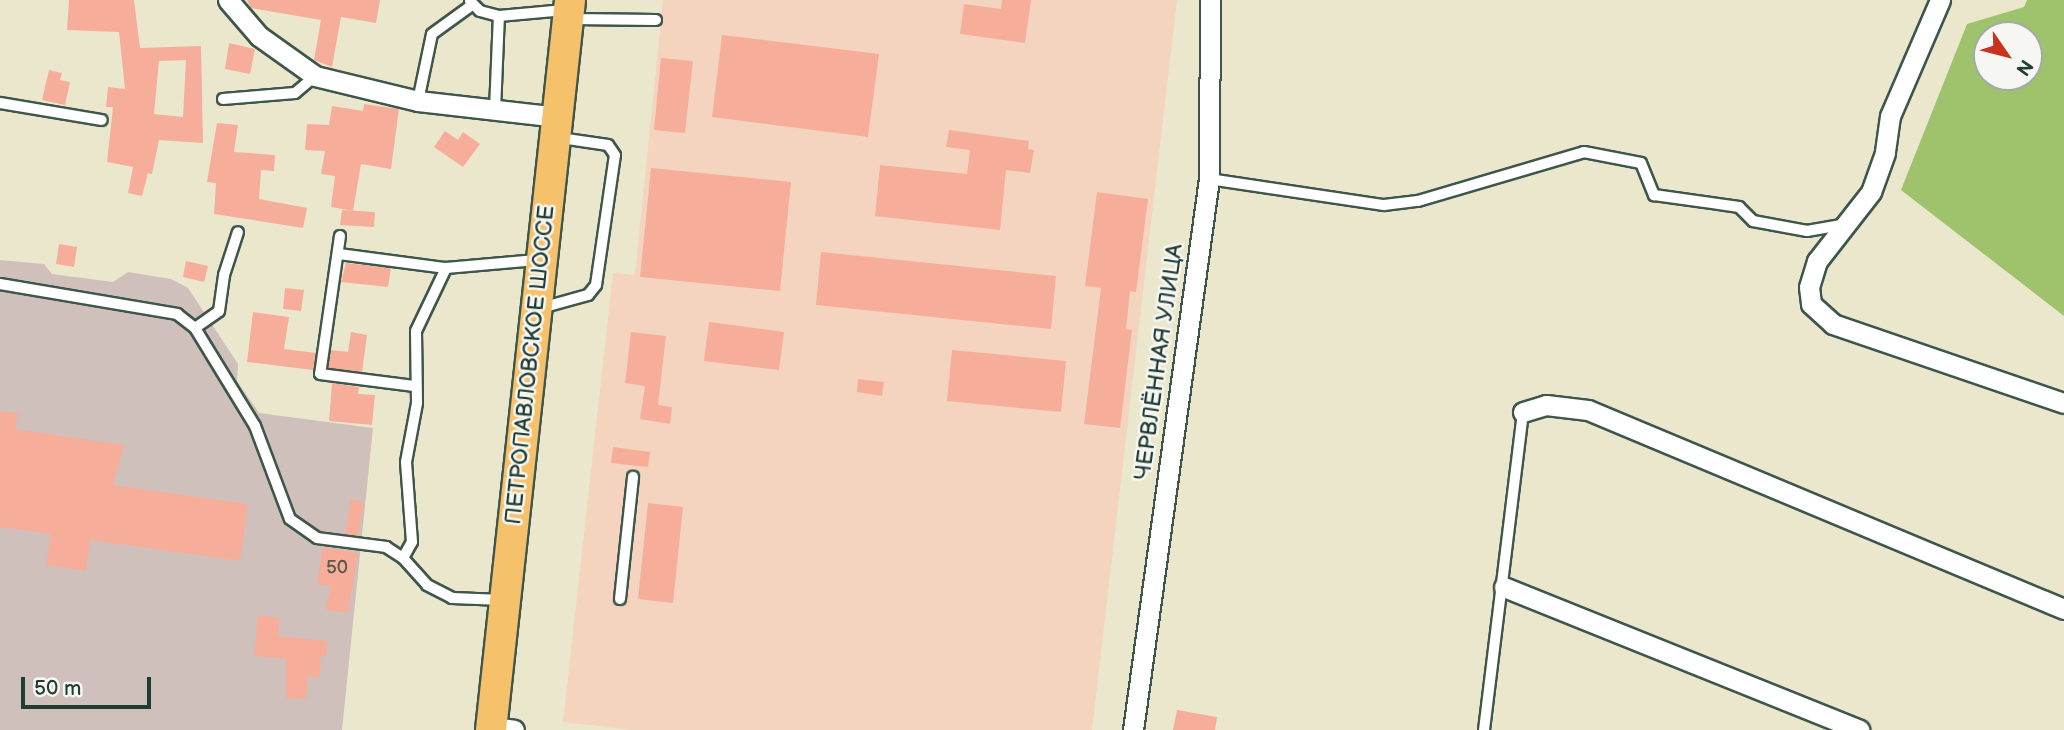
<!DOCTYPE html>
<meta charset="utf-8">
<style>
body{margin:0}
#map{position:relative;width:2064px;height:730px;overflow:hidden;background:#ebe7cd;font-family:"Balsamiq Sans",sans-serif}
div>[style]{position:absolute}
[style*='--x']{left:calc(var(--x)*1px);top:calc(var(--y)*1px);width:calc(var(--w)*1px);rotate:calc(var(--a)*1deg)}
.built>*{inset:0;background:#f4d4bf}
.industrial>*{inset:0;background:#d0c0bb}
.green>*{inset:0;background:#9fc36d}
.building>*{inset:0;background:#f6ae9a}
.roads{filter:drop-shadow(2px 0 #3e564b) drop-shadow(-2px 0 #3e564b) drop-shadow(0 2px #3e564b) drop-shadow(0 -2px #3e564b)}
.service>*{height:10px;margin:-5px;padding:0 5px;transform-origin:5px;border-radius:5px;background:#fff}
.minor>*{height:19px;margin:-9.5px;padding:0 9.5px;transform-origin:9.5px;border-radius:9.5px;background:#fff}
.primary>*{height:30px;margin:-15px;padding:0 15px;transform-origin:15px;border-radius:15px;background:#f5c16b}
span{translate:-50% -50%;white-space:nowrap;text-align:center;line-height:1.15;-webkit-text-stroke:5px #f6f6f2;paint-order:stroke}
.number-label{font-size:19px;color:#55594e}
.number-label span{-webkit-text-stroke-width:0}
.street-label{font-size:23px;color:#1f3d34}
.north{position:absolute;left:1973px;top:21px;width:70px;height:70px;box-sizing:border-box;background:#f6f6f2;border:2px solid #a0aca6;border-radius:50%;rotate:125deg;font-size:19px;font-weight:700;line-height:28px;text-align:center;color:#1f3d34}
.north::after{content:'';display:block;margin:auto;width:24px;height:32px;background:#c8321e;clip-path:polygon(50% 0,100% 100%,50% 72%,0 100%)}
.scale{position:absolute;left:21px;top:677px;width:130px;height:32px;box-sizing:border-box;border:4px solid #1f3d34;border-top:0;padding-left:9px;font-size:21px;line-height:24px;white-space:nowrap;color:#1f3d34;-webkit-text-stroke:5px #f6f6f2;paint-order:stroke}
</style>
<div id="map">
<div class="built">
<i style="clip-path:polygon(663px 0,1177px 0,1092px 730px,632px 730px,563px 722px,613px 273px,635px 275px)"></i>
</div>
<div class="industrial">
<i style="clip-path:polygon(0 260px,44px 264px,52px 274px,113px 282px,128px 272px,171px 279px,188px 288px,238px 364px,237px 381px,259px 413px,373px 428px,342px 730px,0 730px)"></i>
</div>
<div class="green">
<i style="clip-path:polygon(evenodd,2027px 0,2064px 0,2064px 316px,1901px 190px,1967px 24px,2024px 7px,2027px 0,1987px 35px,2029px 35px,2029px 77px,1987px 77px,1987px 35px)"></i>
</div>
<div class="building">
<i style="clip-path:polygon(evenodd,69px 0,134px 0,140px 48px,201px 46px,203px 143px,159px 140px,152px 174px,148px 173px,142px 196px,128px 193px,133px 167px,107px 162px,113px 107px,106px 107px,108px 87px,125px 89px,119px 32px,67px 30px,69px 0,186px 60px,183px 117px,154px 114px,159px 61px,186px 60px)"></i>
<i style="clip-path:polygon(247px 0,380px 0,376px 23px,341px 17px,332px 67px,314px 60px,321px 20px,251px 8px)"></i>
<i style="clip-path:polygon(1002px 0,1031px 0,1025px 43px,960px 34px,964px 4px,1001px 9px)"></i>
<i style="clip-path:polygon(722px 35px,879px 54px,868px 137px,712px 117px)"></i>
<i style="clip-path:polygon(229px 43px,255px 49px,250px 74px,225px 69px)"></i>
<i style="clip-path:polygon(661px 58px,693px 61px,685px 133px,654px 130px)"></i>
<i style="clip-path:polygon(49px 70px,62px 73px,60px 80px,70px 82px,65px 105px,42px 100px)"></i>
<i style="clip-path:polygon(364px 104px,399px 109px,391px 169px,361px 164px,353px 211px,331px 207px,335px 176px,321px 174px,325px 151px,305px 150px,307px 124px,329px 125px,332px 106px,363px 111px)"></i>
<i style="clip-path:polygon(217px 123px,238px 125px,234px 152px,275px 155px,274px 171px,261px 170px,259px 199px,307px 208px,303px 228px,214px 214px,216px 183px,207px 182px)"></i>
<i style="clip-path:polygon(949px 130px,1029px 141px,1028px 149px,1034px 150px,1030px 173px,1006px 170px,1000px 230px,875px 216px,880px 165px,967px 174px,970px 150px,946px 147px)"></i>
<i style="clip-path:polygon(445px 131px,458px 140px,463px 132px,480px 144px,463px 167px,434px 147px)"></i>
<i style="clip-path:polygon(651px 168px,791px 182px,780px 291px,640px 277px)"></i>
<i style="clip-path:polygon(1097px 192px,1148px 199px,1136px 292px,1130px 291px,1126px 329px,1132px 330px,1120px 428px,1084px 424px,1101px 288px,1085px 286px)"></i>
<i style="clip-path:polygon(342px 210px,375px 212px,374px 227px,340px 225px)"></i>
<i style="clip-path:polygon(59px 244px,77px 247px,74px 267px,56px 264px)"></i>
<i style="clip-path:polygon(821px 252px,1056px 276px,1051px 329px,816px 305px)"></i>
<i style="clip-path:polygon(186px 261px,208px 266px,204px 282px,183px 277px)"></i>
<i style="clip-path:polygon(346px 263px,391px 268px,388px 287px,341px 282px)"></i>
<i style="clip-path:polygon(285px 288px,304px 290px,301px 311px,283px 309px)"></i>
<i style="clip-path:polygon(253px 312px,289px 317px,284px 349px,316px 353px,313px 370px,247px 362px)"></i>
<i style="clip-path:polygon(709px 322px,784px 332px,779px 370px,704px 361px)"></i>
<i style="clip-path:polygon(351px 332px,367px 335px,362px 372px,328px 368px,331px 350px,348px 352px)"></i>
<i style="clip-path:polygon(631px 332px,666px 336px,658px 405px,672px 407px,670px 424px,640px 419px,645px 386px,625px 383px)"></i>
<i style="clip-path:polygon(952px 350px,1066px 361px,1061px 412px,947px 401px)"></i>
<i style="clip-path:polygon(858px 379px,884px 382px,882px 396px,857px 392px)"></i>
<i style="clip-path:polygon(332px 383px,359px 387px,358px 394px,375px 395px,372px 425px,329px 421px)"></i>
<i style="clip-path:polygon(0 411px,18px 413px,15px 429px,124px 445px,113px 485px,248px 504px,240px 561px,90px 540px,86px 571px,46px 565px,51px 534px,0 527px)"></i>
<i style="clip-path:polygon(613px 447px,650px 452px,648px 467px,611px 463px)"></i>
<i style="clip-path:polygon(351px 499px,364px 502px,358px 536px,345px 534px)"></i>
<i style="clip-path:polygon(648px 503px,683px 507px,673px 603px,638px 599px)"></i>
<i style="clip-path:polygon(323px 547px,358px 553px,348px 613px,326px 610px,331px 586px,317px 584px)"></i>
<i style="clip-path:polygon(258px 615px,280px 618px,278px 636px,328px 641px,326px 656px,321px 656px,320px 677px,308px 676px,306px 699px,286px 698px,286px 659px,254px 656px)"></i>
<i style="clip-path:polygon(1177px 710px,1217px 717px,1215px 730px,1173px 730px)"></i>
</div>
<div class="roads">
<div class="service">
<i style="--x:470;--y:1;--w:14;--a:45"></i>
<i style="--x:480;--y:11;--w:20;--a:15"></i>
<i style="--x:499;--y:16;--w:66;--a:-5.2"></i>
<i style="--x:572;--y:19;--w:84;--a:0.7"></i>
<i style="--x:223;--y:99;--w:72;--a:-4.8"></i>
<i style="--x:295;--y:93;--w:26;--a:-40"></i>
<i style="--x:418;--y:101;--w:68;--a:-78.2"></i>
<i style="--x:432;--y:34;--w:49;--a:-35.9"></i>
<i style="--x:0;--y:103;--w:103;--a:9.5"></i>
<i style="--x:495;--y:110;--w:94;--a:-87.6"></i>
<i style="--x:1209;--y:179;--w:177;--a:8.5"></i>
<i style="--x:1384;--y:205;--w:34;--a:-7"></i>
<i style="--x:1418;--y:201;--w:173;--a:-16.4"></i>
<i style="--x:1584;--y:152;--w:58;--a:10.9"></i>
<i style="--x:1641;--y:163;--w:35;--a:68"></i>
<i style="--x:1654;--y:195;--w:86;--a:8"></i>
<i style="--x:1739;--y:207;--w:20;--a:45"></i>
<i style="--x:1753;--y:221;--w:55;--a:10.5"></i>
<i style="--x:1807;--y:231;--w:39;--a:-10"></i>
<i style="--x:340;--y:236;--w:139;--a:98.2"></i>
<i style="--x:320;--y:374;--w:95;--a:7.3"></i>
<i style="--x:339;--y:254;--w:108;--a:7.5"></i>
<i style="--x:446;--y:268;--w:91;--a:-5"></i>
<i style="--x:0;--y:284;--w:180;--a:9.6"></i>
<i style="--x:177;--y:314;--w:23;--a:38"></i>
<i style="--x:195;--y:328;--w:115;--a:58.5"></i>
<i style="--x:255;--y:426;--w:99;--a:69.4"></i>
<i style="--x:290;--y:519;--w:33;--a:35"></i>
<i style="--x:317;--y:538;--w:70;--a:7.4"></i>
<i style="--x:386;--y:547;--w:20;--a:33"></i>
<i style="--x:403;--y:558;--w:36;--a:48"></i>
<i style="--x:427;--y:585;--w:28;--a:27"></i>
<i style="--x:452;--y:598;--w:51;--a:2.2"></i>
<i style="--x:541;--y:308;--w:49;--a:-15.5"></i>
<i style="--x:588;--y:295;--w:13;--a:-51"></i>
<i style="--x:596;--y:285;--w:131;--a:-81.7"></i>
<i style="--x:615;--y:155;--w:12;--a:-125"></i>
<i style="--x:608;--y:145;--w:49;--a:-171.7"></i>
<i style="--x:195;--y:328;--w:29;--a:-35"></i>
<i style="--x:219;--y:311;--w:36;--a:-82"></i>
<i style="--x:224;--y:275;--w:45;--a:-72"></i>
<i style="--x:403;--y:558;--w:18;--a:-61"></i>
<i style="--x:412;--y:542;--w:80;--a:-94.3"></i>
<i style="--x:406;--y:462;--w:60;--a:-79.4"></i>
<i style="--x:417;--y:403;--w:72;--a:-90.8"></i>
<i style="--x:416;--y:331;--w:70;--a:-64.5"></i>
<i style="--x:620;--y:599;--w:123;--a:-83.9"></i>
<i style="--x:1484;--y:730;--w:320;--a:-83"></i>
</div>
<div class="minor">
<i style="--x:228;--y:0;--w:48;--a:49.3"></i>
<i style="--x:259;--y:36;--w:69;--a:35.5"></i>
<i style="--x:315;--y:76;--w:106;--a:13.6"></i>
<i style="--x:418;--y:101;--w:141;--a:6.5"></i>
<i style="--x:1940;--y:0;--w:126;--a:113.3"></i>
<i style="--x:1890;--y:116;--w:37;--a:98"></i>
<i style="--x:1885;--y:153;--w:41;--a:109.7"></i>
<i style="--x:1871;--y:192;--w:88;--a:128"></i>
<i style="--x:1817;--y:261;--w:27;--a:107"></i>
<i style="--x:1809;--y:287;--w:17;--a:83"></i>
<i style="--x:1811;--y:304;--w:30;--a:42"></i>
<i style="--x:1833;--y:324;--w:244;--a:18.9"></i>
<i style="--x:1523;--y:412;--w:24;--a:-17"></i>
<i style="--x:1546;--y:405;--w:42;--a:6.8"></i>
<i style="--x:1588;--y:410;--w:516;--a:22.69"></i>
<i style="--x:1504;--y:587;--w:383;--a:21.9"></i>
<i style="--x:491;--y:727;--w:23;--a:7"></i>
<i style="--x:1133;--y:730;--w:556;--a:-82.15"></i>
<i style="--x:1209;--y:179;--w:179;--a:-89.7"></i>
</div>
<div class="primary">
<i style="--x:491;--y:730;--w:734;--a:-83.82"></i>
</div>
</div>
<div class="number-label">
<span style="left:337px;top:568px">50</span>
</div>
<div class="street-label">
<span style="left:1159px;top:362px;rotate:-82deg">ЧЕРВЛЁННАЯ УЛИЦА</span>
<span style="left:530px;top:365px;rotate:-84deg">ПЕТРОПАВЛОВСКОЕ ШОССЕ</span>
</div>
<div class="north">N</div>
<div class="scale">50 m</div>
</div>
